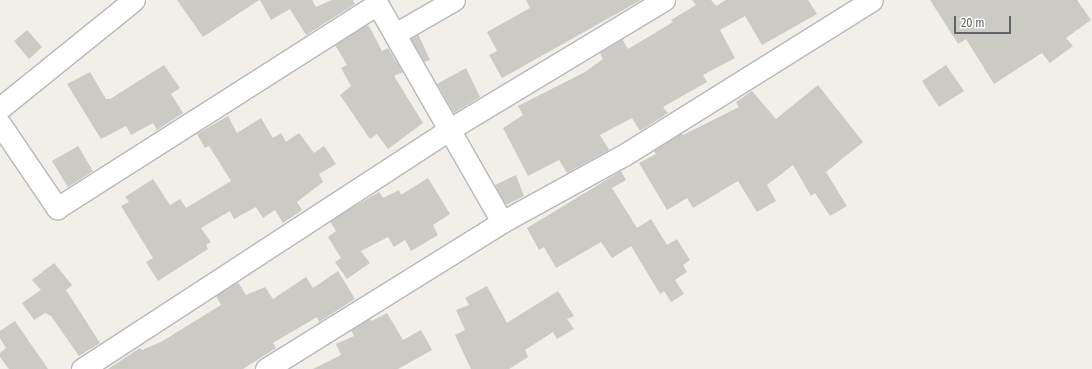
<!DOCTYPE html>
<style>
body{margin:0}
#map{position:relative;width:1092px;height:369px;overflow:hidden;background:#f1efe8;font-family:"Fira Sans Condensed",sans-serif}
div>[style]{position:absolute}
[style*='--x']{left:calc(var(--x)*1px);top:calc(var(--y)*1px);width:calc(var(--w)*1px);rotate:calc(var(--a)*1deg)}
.building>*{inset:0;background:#cccac5}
.roads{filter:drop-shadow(1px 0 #b5b8bc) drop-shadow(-1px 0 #b5b8bc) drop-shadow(0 1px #b5b8bc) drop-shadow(0 -1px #b5b8bc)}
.street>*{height:21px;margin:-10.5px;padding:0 10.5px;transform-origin:10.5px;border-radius:10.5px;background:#fff}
span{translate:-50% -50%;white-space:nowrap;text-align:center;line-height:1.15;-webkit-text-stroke:3px #fff;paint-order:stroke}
.scale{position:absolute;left:954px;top:16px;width:57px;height:18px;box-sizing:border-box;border:2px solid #5f6368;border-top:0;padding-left:5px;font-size:12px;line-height:14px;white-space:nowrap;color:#5f6368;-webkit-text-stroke:3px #fff;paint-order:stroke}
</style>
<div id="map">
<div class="building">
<i style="clip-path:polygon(177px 0,259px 0,203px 37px)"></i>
<i style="clip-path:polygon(260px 0,312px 0,316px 7px,332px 0,353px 0,355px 4px,306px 35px,290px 9px,271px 20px)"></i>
<i style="clip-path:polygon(526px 0,641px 0,502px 78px,489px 55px,497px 51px,487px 32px,530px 8px)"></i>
<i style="clip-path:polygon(692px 0,711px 0,716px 6px,726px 0,808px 0,817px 14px,762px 45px,745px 16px,720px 30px,735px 58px,703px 75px,707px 82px,663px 107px,668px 113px,640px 131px,632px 118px,600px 135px,609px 150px,567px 173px,559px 160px,528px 176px,503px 128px,523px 115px,518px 106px,585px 72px,603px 59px,600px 53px,622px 39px,628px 49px,673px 22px,671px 20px,696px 5px)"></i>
<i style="clip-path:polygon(930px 0,1077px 0,1091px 20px,1066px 38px,1073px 46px,1050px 63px,1042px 53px,994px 84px,966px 39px,958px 44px)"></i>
<i style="clip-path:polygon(365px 26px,369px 26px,382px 51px,388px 48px,403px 72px,394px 76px,423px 123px,388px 149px,377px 134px,370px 139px,340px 95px,351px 86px,341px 68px,347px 65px,335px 45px)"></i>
<i style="clip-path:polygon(27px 30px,42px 47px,29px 59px,14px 41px)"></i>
<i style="clip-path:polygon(418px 34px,430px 60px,424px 62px,411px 39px)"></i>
<i style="clip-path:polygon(164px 65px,180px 88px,171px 94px,183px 113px,157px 130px,153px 123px,131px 135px,126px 126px,101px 139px,67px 84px,90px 72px,106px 99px,110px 99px)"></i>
<i style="clip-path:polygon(946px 65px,964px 91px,939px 107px,922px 81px)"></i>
<i style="clip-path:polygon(466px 68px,480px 97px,454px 113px,437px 84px)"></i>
<i style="clip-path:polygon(818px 85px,863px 142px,826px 172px,847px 206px,830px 216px,815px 193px,811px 196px,793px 165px,767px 185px,776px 201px,757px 212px,738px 181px,693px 208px,687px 198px,667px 210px,639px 163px,656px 154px,654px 151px,681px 133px,683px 135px,739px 107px,736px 102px,752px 91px,776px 119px)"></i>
<i style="clip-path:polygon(228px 116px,237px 133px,261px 118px,273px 138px,281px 133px,286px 142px,299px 133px,314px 153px,324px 146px,336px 164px,319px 174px,323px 182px,297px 202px,302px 210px,283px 223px,275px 210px,263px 218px,256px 207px,234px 219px,230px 211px,201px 228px,211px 242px,206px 245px,208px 249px,158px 281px,146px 262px,153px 258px,121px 206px,129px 202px,125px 197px,153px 179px,170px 205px,180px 199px,186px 208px,231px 181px,209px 146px,205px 148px,197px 134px)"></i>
<i style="clip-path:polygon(78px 146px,93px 171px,68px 187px,52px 161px)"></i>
<i style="clip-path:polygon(621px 171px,626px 180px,612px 188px,637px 228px,651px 219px,667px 245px,677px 239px,690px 260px,683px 265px,687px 272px,675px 280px,684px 294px,671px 302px,664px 291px,660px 294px,631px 246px,612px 258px,601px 242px,556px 268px,544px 247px,539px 250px,527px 228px)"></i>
<i style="clip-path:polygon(516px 175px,524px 196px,506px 205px,495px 185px)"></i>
<i style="clip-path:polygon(428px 178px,450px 214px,433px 225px,438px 235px,411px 251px,405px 240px,394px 247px,388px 237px,361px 251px,370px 263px,347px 279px,335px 262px,341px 258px,328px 237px,336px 231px,330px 221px,379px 192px,383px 198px,399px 190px,401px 195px)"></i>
<i style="clip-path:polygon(54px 263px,72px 285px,66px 290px,100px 343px,79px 356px,51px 316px,45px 313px,34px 320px,22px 303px,41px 290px,32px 280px)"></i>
<i style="clip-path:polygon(338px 271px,355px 299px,319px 322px,317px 317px,273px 343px,276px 348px,243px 369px,108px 369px,140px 348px,142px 350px,161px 342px,221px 305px,216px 296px,238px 282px,246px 295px,265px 287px,273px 299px,306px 277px,313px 288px)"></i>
<i style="clip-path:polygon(487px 286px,507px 323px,558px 291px,574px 316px,567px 319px,574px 329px,557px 339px,553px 332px,525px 350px,528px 357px,509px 369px,471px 369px,455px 335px,465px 330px,456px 310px,469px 305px,465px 298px)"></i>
<i style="clip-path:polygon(387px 313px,403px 340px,421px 330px,432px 350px,398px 369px,313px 369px,341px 355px,336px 344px,354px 336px,351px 330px,370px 319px,372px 321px)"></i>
<i style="clip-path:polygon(15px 321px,48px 369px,9px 369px,0 357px,0 353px,6px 348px,0 338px,0 331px)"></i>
</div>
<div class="roads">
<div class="street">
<i style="--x:375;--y:0;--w:256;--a:60.2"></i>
<i style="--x:395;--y:34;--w:68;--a:-30"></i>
<i style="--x:0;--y:108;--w:172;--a:-38.9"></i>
<i style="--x:0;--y:124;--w:102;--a:55.8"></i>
<i style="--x:57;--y:208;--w:379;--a:-32.5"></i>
<i style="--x:82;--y:369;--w:439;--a:-33.1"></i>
<i style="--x:450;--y:129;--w:250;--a:-31.1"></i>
<i style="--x:266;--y:369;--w:278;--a:-31.9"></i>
<i style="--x:502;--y:222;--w:139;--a:-28.8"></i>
<i style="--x:624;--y:155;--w:292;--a:-32"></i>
</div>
</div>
<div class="scale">20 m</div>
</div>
